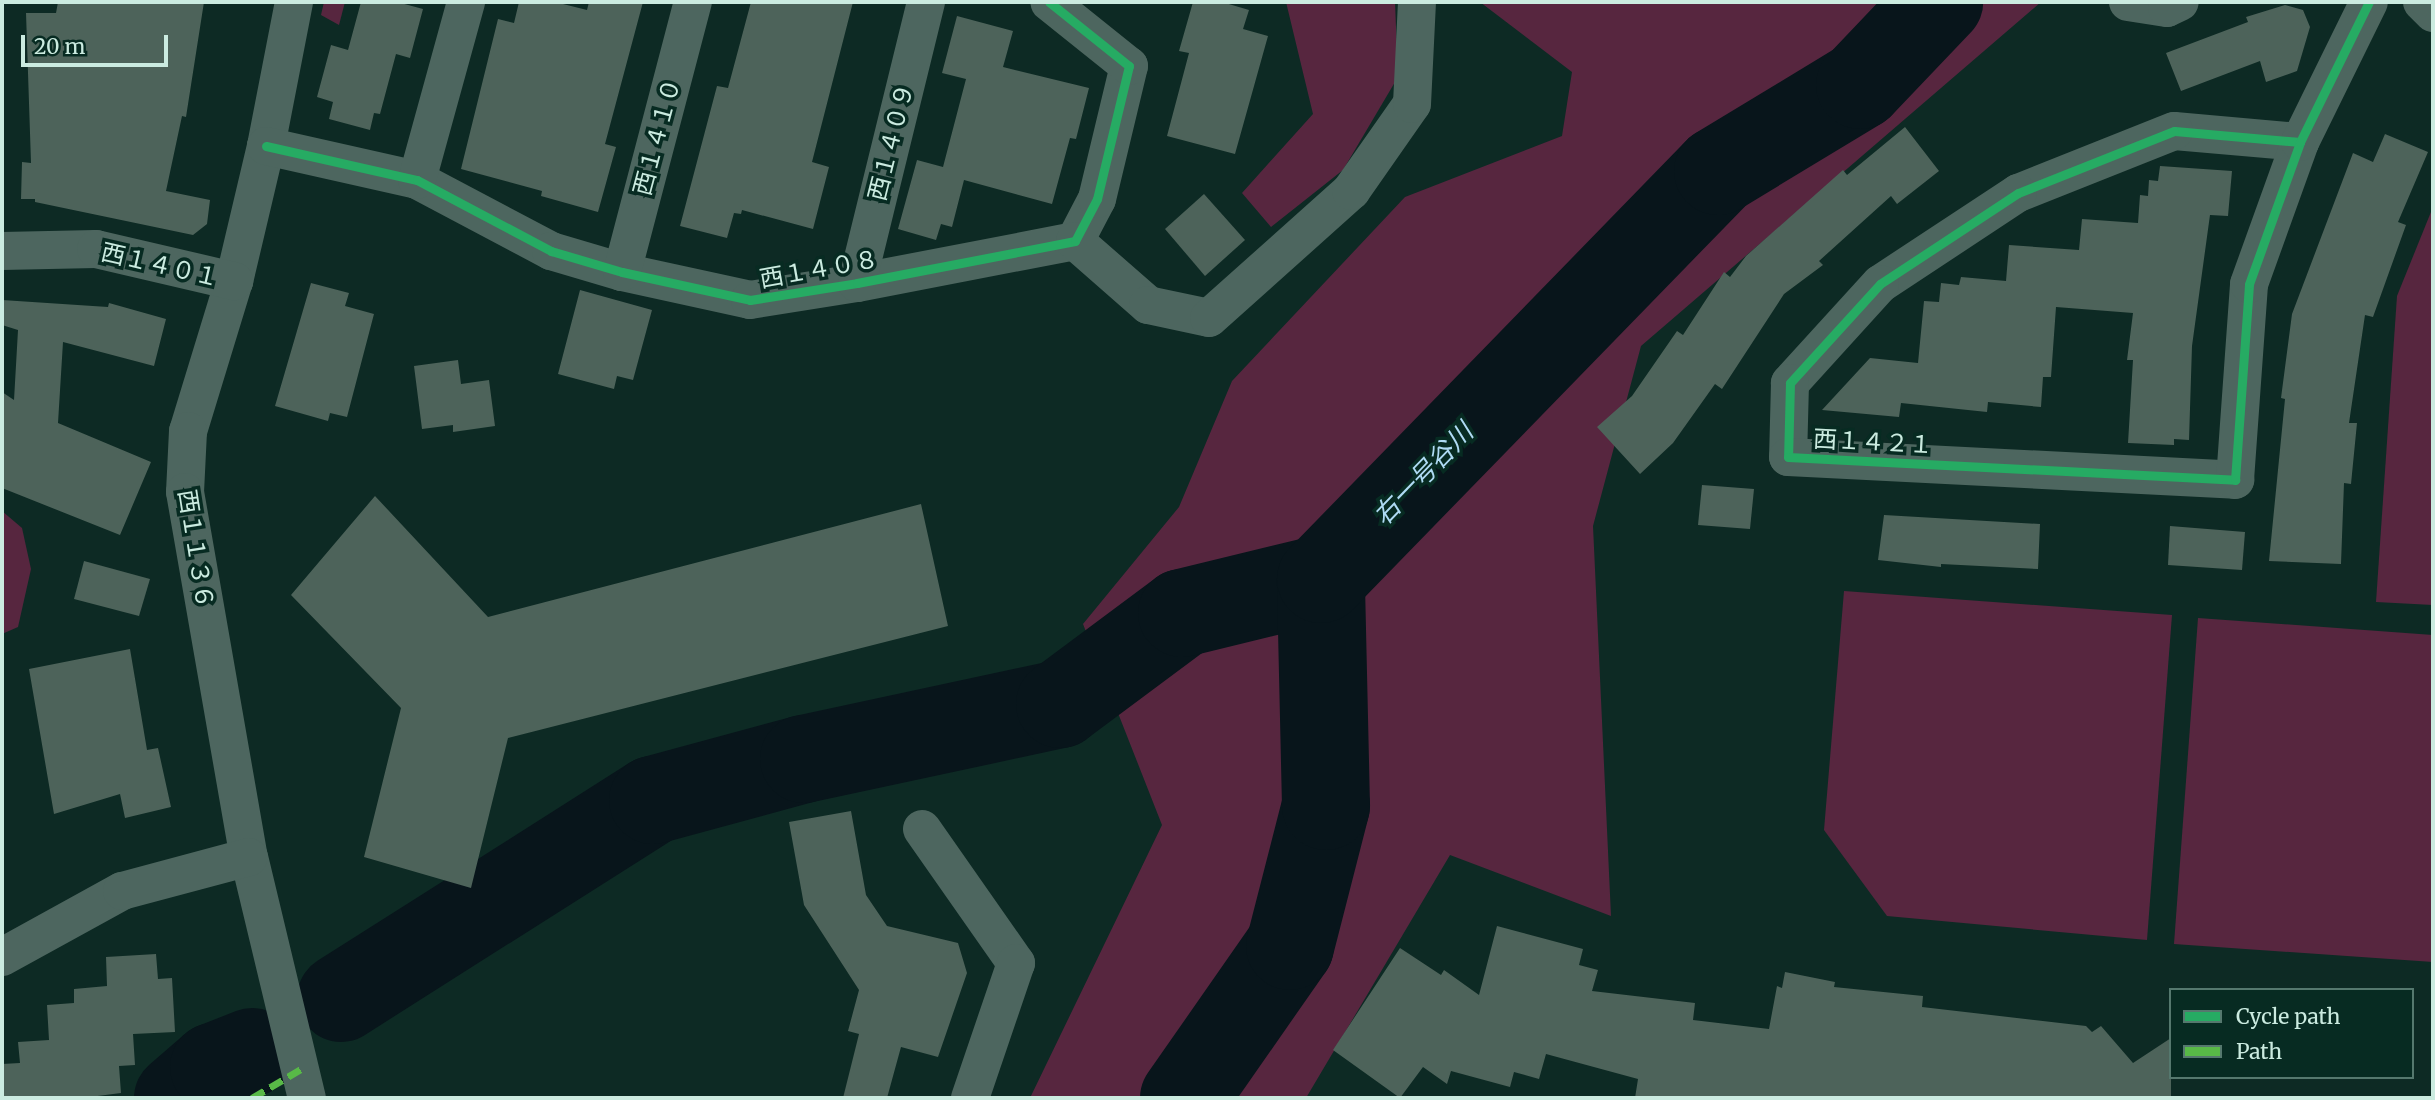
<!DOCTYPE html>
<meta charset="utf-8">
<style>
body{margin:0}
#map{position:relative;width:2435px;height:1100px;overflow:hidden;background:#0d2a24;font-family:Merriweather,"Noto Sans JP",serif}
div>[style]{position:absolute}
[style*='--x']{left:calc(var(--x)*1px);top:calc(var(--y)*1px);width:calc(var(--w)*1px);rotate:calc(var(--a)*1deg)}
.green>*{inset:0;background:#57263f}
.river>*{height:88px;margin:-44px;padding:0 44px;transform-origin:44px;border-radius:44px;background:#08151b}
.building>*{inset:0;background:#4d635a}
.street>*{height:38px;margin:-19px;padding:0 19px;transform-origin:19px;border-radius:19px;background:#4d665f}
.quiet>*{height:7px;margin-top:-3.5px;transform-origin:0;background:repeating-linear-gradient(90deg,#58b947 0 14px,transparent 0 21px)}
.cycleway>*{height:9px;margin:-4.5px;padding:0 4.5px;transform-origin:4.5px;border-radius:4.5px;background:#26ab63}
span{translate:-50% -50%;white-space:nowrap;text-align:center;line-height:1.15;-webkit-text-stroke:7px #072b22;paint-order:stroke}
.street-label{font-size:24px;color:#cbebe0}
.water-label{font-size:26px;color:#afdbf4;font-style:italic}
.frame{position:absolute;inset:0;border:4px solid #cbebe0;pointer-events:none}
.legend{position:absolute;left:2169px;top:988px;width:245px;height:91px;box-sizing:border-box;background:#072b22;border:2px solid #55786e;margin:0;padding:9px 12px;list-style:none;font-size:21px;color:#cbebe0}
.legend li{display:flex;align-items:center;gap:14px;height:35px}
.legend b{width:35px;border:2px solid #55786e}
.scale{position:absolute;left:21px;top:35px;width:147px;height:32px;box-sizing:border-box;border:4px solid #cbebe0;border-top:0;padding-left:9px;font-size:21px;line-height:24px;white-space:nowrap;color:#cbebe0;-webkit-text-stroke:5px #072b22;paint-order:stroke}
</style>
<div id="map">
<div class="green">
<i style="clip-path:polygon(324px 2px,345px 2px,339px 25px,321px 15px)"></i>
<i style="clip-path:polygon(1286px 2px,1395px 2px,1398px 77px,1343px 170px,1271px 227px,1242px 193px,1313px 114px)"></i>
<i style="clip-path:polygon(1480px 2px,2041px 2px,1641px 346px,1593px 526px,1611px 916px,1450px 855px,1306px 1098px,1030px 1098px,1162px 825px,1083px 624px,1179px 507px,1232px 381px,1405px 197px,1562px 136px,1572px 72px)"></i>
<i style="clip-path:polygon(2433px 207px,2433px 605px,2376px 602px,2397px 296px)"></i>
<i style="clip-path:polygon(2px 511px,22px 528px,31px 569px,18px 627px,2px 634px)"></i>
<i style="clip-path:polygon(1844px 591px,2172px 615px,2147px 940px,1887px 916px,1824px 830px)"></i>
<i style="clip-path:polygon(2198px 618px,2433px 635px,2433px 962px,2174px 944px)"></i>
</div>
<div class="river">
<i style="--x:341;--y:998;--w:370;--a:-32.4"></i>
<i style="--x:653;--y:800;--w:156;--a:-15.2"></i>
<i style="--x:804;--y:759;--w:262;--a:-12.1"></i>
<i style="--x:1060;--y:704;--w:152;--a:-36.7"></i>
<i style="--x:1182;--y:613;--w:143;--a:-13.7"></i>
<i style="--x:178;--y:1098;--w:48;--a:-40.7"></i>
<i style="--x:214;--y:1067;--w:41;--a:-21.5"></i>
<i style="--x:1184;--y:1098;--w:185;--a:-55.1"></i>
<i style="--x:1290;--y:946;--w:145;--a:-75.6"></i>
<i style="--x:1326;--y:806;--w:227;--a:-91.3"></i>
<i style="--x:1321;--y:579;--w:569;--a:-45.78"></i>
<i style="--x:1718;--y:171;--w:166;--a:-31.2"></i>
<i style="--x:1860;--y:85;--w:115;--a:-46.4"></i>
</div>
<div class="building">
<i style="clip-path:polygon(58px 2px,204px 2px,186px 117px,182px 116px,166px 191px,210px 200px,207px 224px,193px 235px,35px 202px,35px 199px,21px 199px,22px 162px,31px 163px,26px 13px,56px 13px)"></i>
<i style="clip-path:polygon(361px 2px,397px 2px,423px 9px,410px 58px,396px 54px,380px 114px,374px 113px,370px 130px,329px 119px,333px 102px,317px 97px,331px 45px,348px 50px)"></i>
<i style="clip-path:polygon(519px 2px,555px 2px,587px 10px,589px 2px,643px 2px,605px 144px,616px 147px,598px 212px,541px 196px,542px 191px,461px 169px,498px 19px,514px 23px)"></i>
<i style="clip-path:polygon(751px 2px,853px 2px,812px 162px,829px 167px,813px 229px,742px 210px,741px 214px,734px 213px,727px 238px,680px 226px,717px 86px,728px 88px)"></i>
<i style="clip-path:polygon(1193px 2px,1222px 2px,1249px 10px,1243px 29px,1268px 36px,1235px 154px,1167px 136px,1189px 53px,1179px 51px)"></i>
<i style="clip-path:polygon(2285px 5px,2303px 10px,2310px 27px,2297px 71px,2266px 82px,2260px 61px,2181px 91px,2166px 53px,2248px 22px,2246px 17px)"></i>
<i style="clip-path:polygon(957px 16px,1013px 31px,1003px 67px,1089px 88px,1076px 139px,1070px 138px,1052px 204px,964px 180px,952px 227px,941px 224px,936px 240px,898px 229px,917px 160px,943px 167px,966px 79px,942px 73px)"></i>
<i style="clip-path:polygon(1905px 127px,1939px 171px,1897px 204px,1891px 196px,1819px 261px,1823px 265px,1784px 294px,1722px 389px,1715px 384px,1673px 443px,1640px 474px,1597px 427px,1632px 396px,1677px 331px,1683px 335px,1724px 272px,1730px 277px,1746px 256px,1843px 170px,1847px 175px)"></i>
<i style="clip-path:polygon(2385px 134px,2428px 152px,2398px 222px,2406px 225px,2373px 317px,2365px 315px,2349px 423px,2357px 423px,2351px 484px,2344px 483px,2341px 564px,2269px 561px,2285px 399px,2281px 398px,2292px 314px,2353px 153px,2373px 162px)"></i>
<i style="clip-path:polygon(2160px 166px,2232px 171px,2228px 216px,2210px 215px,2192px 346px,2189px 440px,2174px 439px,2174px 445px,2128px 443px,2133px 360px,2127px 360px,2133px 313px,2056px 307px,2051px 377px,2043px 377px,2041px 407px,1988px 402px,1987px 412px,1901px 403px,1899px 417px,1822px 410px,1870px 358px,1918px 363px,1924px 301px,1939px 302px,1941px 283px,1959px 285px,1961px 277px,2006px 281px,2009px 245px,2079px 250px,2082px 219px,2138px 223px,2140px 195px,2148px 196px,2149px 180px,2158px 181px)"></i>
<i style="clip-path:polygon(1204px 194px,1245px 240px,1205px 276px,1165px 229px)"></i>
<i style="clip-path:polygon(311px 283px,349px 293px,345px 306px,374px 314px,347px 417px,330px 413px,328px 421px,275px 406px)"></i>
<i style="clip-path:polygon(580px 290px,652px 310px,633px 380px,617px 376px,614px 389px,558px 374px)"></i>
<i style="clip-path:polygon(2px 300px,108px 307px,109px 303px,166px 319px,154px 366px,63px 342px,58px 423px,151px 462px,120px 535px,2px 488px,2px 392px,14px 400px,18px 330px,2px 325px)"></i>
<i style="clip-path:polygon(458px 360px,461px 384px,489px 380px,495px 426px,453px 432px,453px 425px,422px 429px,414px 366px)"></i>
<i style="clip-path:polygon(1702px 485px,1754px 489px,1750px 529px,1698px 525px)"></i>
<i style="clip-path:polygon(375px 496px,488px 617px,921px 504px,948px 626px,508px 738px,471px 888px,364px 857px,401px 708px,291px 595px)"></i>
<i style="clip-path:polygon(1884px 515px,2040px 524px,2038px 569px,1941px 564px,1941px 567px,1878px 560px)"></i>
<i style="clip-path:polygon(2170px 526px,2245px 532px,2242px 570px,2168px 565px)"></i>
<i style="clip-path:polygon(84px 561px,150px 579px,139px 616px,74px 599px)"></i>
<i style="clip-path:polygon(130px 649px,147px 750px,158px 748px,171px 807px,125px 818px,120px 794px,54px 814px,29px 669px)"></i>
<i style="clip-path:polygon(851px 811px,866px 895px,887px 926px,958px 943px,967px 973px,938px 1057px,901px 1047px,887px 1098px,843px 1098px,859px 1034px,848px 1031px,859px 990px,804px 905px,789px 822px)"></i>
<i style="clip-path:polygon(1497px 926px,1583px 949px,1579px 965px,1598px 970px,1592px 991px,1695px 1003px,1693px 1020px,1769px 1029px,1777px 986px,1782px 988px,1785px 972px,1835px 982px,1834px 987px,1923px 996px,1922px 1007px,2086px 1026px,2092px 1032px,2101px 1026px,2133px 1063px,2171px 1038px,2171px 1098px,1635px 1098px,1638px 1079px,1546px 1054px,1539px 1079px,1514px 1072px,1510px 1087px,1451px 1071px,1447px 1084px,1423px 1067px,1400px 1098px,1333px 1050px,1400px 948px,1441px 975px,1444px 970px,1479px 995px)"></i>
<i style="clip-path:polygon(156px 954px,158px 979px,172px 978px,175px 1032px,133px 1034px,135px 1065px,119px 1066px,121px 1093px,82px 1098px,2px 1098px,2px 1064px,20px 1063px,18px 1042px,49px 1040px,47px 1005px,74px 1003px,74px 989px,107px 986px,106px 957px)"></i>
</div>
<div class="street">
<i style="--x:294;--y:2;--w:147;--a:101"></i>
<i style="--x:266;--y:146;--w:139;--a:103.3"></i>
<i style="--x:234;--y:281;--w:157;--a:107"></i>
<i style="--x:188;--y:431;--w:61;--a:92.8"></i>
<i style="--x:185;--y:492;--w:371;--a:80.1"></i>
<i style="--x:249;--y:857;--w:248;--a:76.5"></i>
<i style="--x:2128;--y:2;--w:39;--a:9"></i>
<i style="--x:2167;--y:8;--w:14;--a:-25"></i>
<i style="--x:2422;--y:2;--w:16;--a:45"></i>
<i style="--x:2300;--y:142;--w:126;--a:-175"></i>
<i style="--x:2174;--y:131;--w:168;--a:158.3"></i>
<i style="--x:2018;--y:193;--w:165;--a:146.6"></i>
<i style="--x:1880;--y:284;--w:134;--a:132.3"></i>
<i style="--x:1790;--y:383;--w:74;--a:91.5"></i>
<i style="--x:1788;--y:457;--w:448;--a:2.9"></i>
<i style="--x:2235;--y:480;--w:196;--a:-85.9"></i>
<i style="--x:2249;--y:284;--w:151;--a:-70.2"></i>
<i style="--x:2300;--y:142;--w:156;--a:-63.8"></i>
<i style="--x:266;--y:146;--w:155;--a:12.7"></i>
<i style="--x:417;--y:180;--w:152;--a:27.9"></i>
<i style="--x:551;--y:251;--w:74;--a:16.5"></i>
<i style="--x:622;--y:272;--w:131;--a:12.3"></i>
<i style="--x:750;--y:300;--w:108;--a:-9"></i>
<i style="--x:857;--y:283;--w:222;--a:-10.9"></i>
<i style="--x:1075;--y:241;--w:47;--a:-62.4"></i>
<i style="--x:1097;--y:199;--w:137;--a:-76.5"></i>
<i style="--x:1129;--y:66;--w:102;--a:-141.3"></i>
<i style="--x:417;--y:180;--w:185;--a:-74.6"></i>
<i style="--x:1075;--y:241;--w:97;--a:41.2"></i>
<i style="--x:1148;--y:305;--w:62;--a:12"></i>
<i style="--x:1209;--y:318;--w:191;--a:-41.8"></i>
<i style="--x:1351;--y:191;--w:106;--a:-55"></i>
<i style="--x:1412;--y:104;--w:102;--a:-87.2"></i>
<i style="--x:2;--y:251;--w:94;--a:-1.2"></i>
<i style="--x:96;--y:249;--w:142;--a:13.1"></i>
<i style="--x:622;--y:272;--w:279;--a:-75.3"></i>
<i style="--x:857;--y:283;--w:289;--a:-76.2"></i>
<i style="--x:922;--y:829;--w:164;--a:55"></i>
<i style="--x:1016;--y:963;--w:143;--a:108.8"></i>
<i style="--x:2;--y:957;--w:137;--a:-28.8"></i>
<i style="--x:122;--y:891;--w:131;--a:-15"></i>
</div>
<div class="quiet">
<i style="--x:252;--y:1098;--w:57;--a:-30.6"></i>
</div>
<div class="cycleway">
<i style="--x:2300;--y:142;--w:126;--a:-175"></i>
<i style="--x:2174;--y:131;--w:168;--a:158.3"></i>
<i style="--x:2018;--y:193;--w:165;--a:146.6"></i>
<i style="--x:1880;--y:284;--w:134;--a:132.3"></i>
<i style="--x:1790;--y:383;--w:74;--a:91.5"></i>
<i style="--x:1788;--y:457;--w:448;--a:2.9"></i>
<i style="--x:2235;--y:480;--w:196;--a:-85.9"></i>
<i style="--x:2249;--y:284;--w:151;--a:-70.2"></i>
<i style="--x:2300;--y:142;--w:156;--a:-63.8"></i>
<i style="--x:266;--y:146;--w:155;--a:12.7"></i>
<i style="--x:417;--y:180;--w:152;--a:27.9"></i>
<i style="--x:551;--y:251;--w:74;--a:16.5"></i>
<i style="--x:622;--y:272;--w:131;--a:12.3"></i>
<i style="--x:750;--y:300;--w:108;--a:-9"></i>
<i style="--x:857;--y:283;--w:222;--a:-10.9"></i>
<i style="--x:1075;--y:241;--w:47;--a:-62.4"></i>
<i style="--x:1097;--y:199;--w:137;--a:-76.5"></i>
<i style="--x:1129;--y:66;--w:102;--a:-141.3"></i>
</div>
<div class="street-label">
<span style="left:657px;top:137px;rotate:-75deg">西１４１０</span>
<span style="left:891px;top:142px;rotate:-76deg">西１４０９</span>
<span style="left:160px;top:265px;rotate:13deg">西１４０１</span>
<span style="left:819px;top:269px;rotate:-10deg">西１４０８</span>
<span style="left:1873px;top:442px;rotate:3deg">西１４２１</span>
<span style="left:196px;top:549px;rotate:81deg">西１１３６</span>
</div>
<div class="water-label">
<span style="left:1423px;top:474px;rotate:-46deg">右一号谷川</span>
</div>
<div class="frame"></div>
<ul class="legend">
<li><b style="height:9px;background:#26ab63"></b>Cycle path</li>
<li><b style="height:9px;background:#58b947"></b>Path</li>
</ul>
<div class="scale">20 m</div>
</div>
